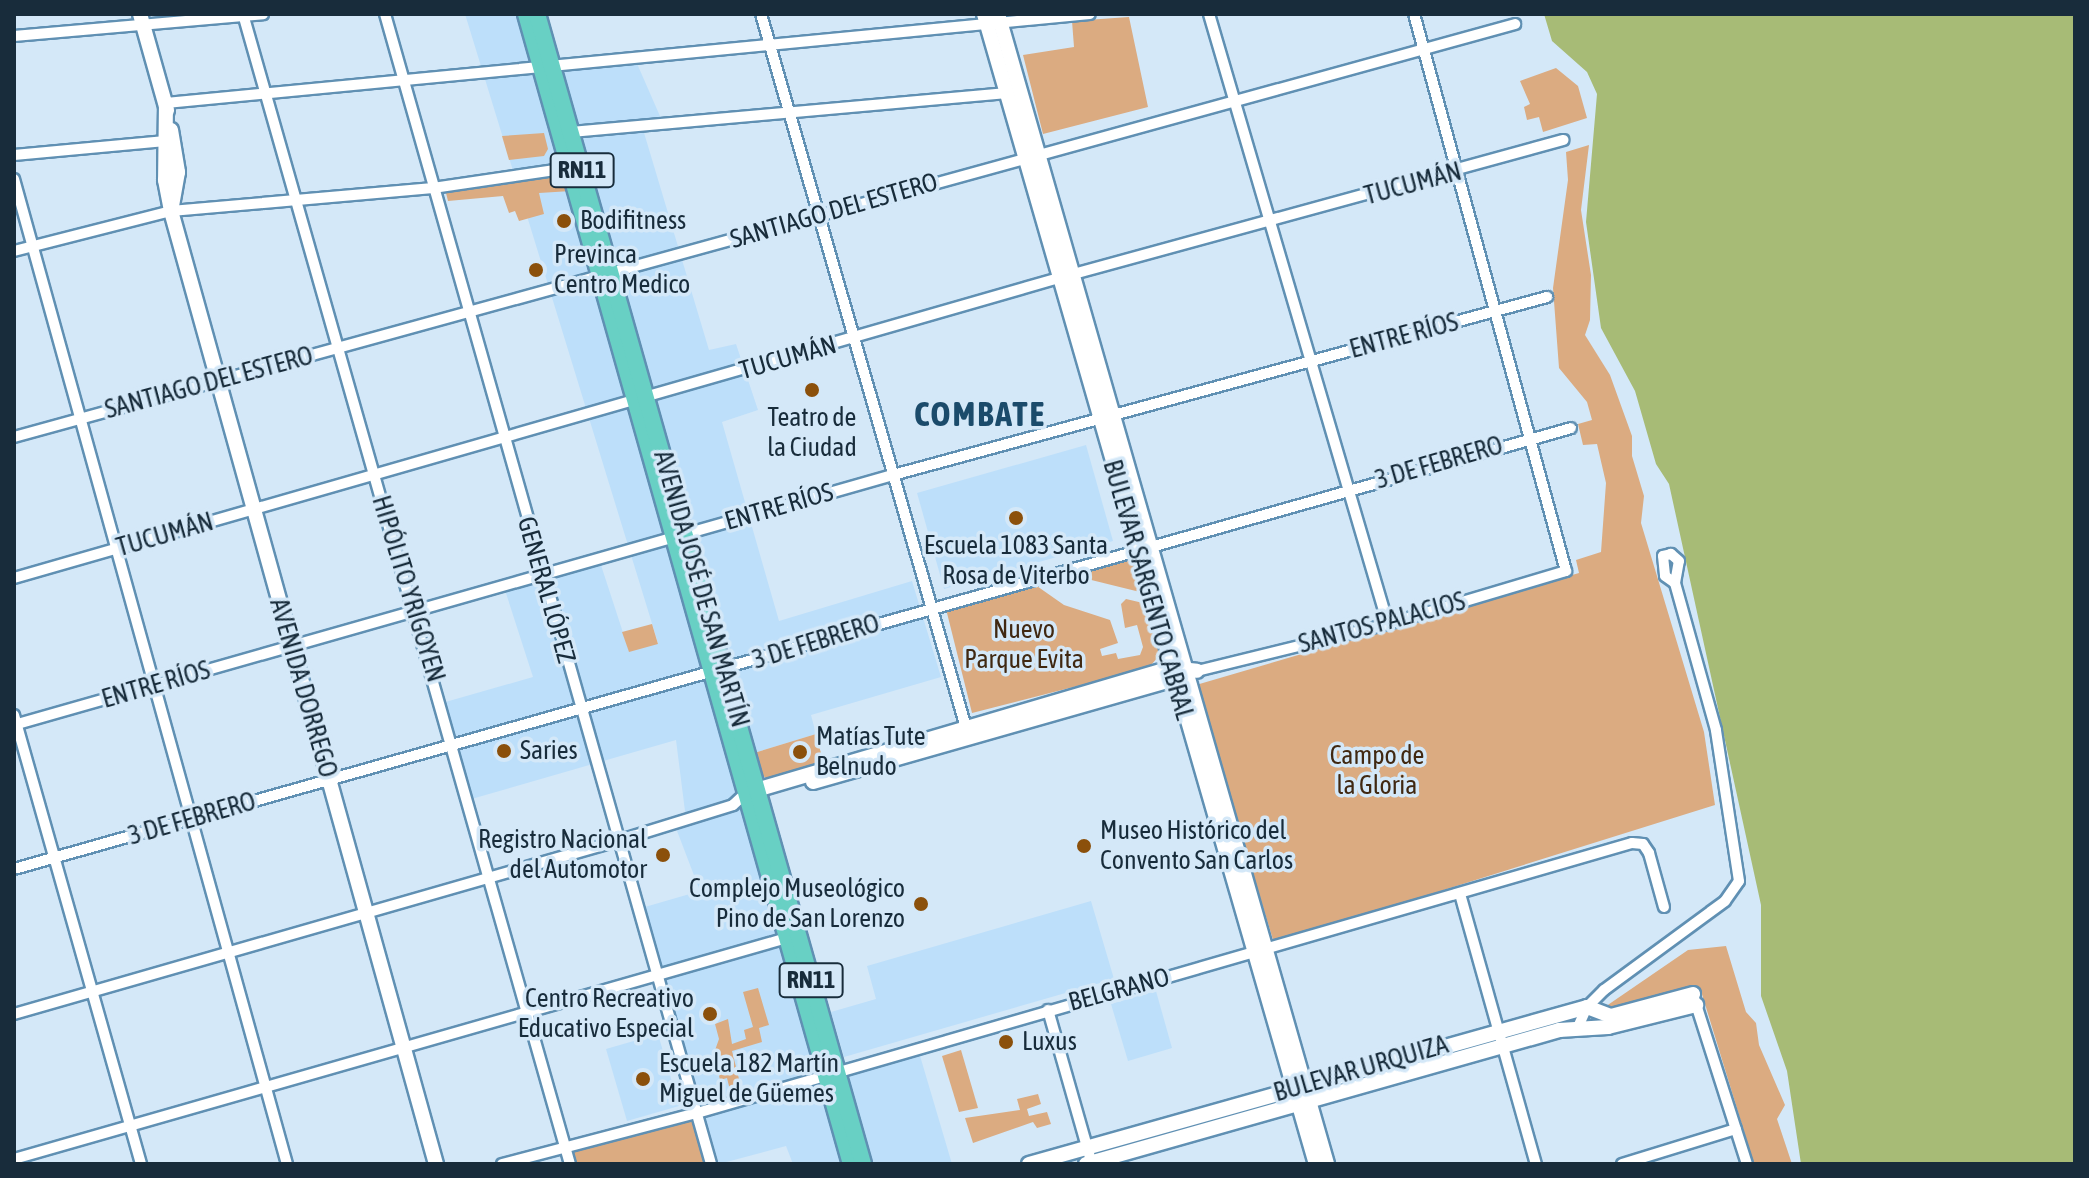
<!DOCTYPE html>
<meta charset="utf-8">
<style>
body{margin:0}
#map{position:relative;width:2089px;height:1178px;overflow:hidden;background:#d4e8f8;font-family:"Asap Condensed",sans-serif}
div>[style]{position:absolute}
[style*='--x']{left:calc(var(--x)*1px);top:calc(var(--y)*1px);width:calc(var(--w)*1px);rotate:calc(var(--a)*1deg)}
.built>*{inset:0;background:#bddffa}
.green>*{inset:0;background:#dbab81}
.water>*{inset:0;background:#a7bb76}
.roads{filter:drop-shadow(2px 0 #6090b3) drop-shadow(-2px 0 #6090b3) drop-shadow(0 2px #6090b3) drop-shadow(0 -2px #6090b3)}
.street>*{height:10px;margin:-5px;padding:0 5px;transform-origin:5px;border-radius:5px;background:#fff}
.secondary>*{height:14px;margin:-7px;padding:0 7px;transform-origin:7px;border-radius:7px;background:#fff}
.primary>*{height:16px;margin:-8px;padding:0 8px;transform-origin:8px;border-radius:8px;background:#68d0c4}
.dots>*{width:22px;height:22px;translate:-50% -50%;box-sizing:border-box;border:4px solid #d4e8f8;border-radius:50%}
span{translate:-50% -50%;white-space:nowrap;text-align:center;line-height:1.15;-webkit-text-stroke:7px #d4e8f8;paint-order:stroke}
.shield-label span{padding:2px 6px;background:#d4e8f8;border:2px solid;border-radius:6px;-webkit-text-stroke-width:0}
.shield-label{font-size:24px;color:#182c3b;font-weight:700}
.street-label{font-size:26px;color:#182c3b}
.poi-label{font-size:26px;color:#182c3b}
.left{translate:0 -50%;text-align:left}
.right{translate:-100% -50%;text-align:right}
.park-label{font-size:26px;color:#402811}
.district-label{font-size:34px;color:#1b4b6b;font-weight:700;letter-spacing:2px}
.frame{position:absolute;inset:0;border:16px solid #182c3b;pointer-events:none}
</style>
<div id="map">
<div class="built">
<i style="clip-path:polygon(465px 14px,526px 14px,541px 68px,635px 59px,663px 123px,642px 126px,709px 350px,736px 344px,758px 410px,722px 422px,779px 621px,912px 581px,941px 677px,811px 715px,816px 734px,754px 753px,826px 1076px,918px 1049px,952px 1164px,793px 1164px,786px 1146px,719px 1164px,638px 909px,700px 891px,674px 823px,686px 819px,676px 740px,468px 800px,442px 703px,533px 677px,504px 587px,599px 559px,629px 651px,658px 643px)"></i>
<i style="clip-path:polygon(1086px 445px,1113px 541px,944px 589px,917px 493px)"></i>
<i style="clip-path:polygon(1091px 901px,1114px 979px,844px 1057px,831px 1012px,876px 999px,867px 966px)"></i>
<i style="clip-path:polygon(1156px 991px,1172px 1048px,1128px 1061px,1111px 1004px)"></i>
<i style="clip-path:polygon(658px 1034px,679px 1106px,627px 1121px,606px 1049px)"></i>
</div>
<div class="green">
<i style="clip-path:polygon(1129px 17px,1148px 107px,1043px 134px,1023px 55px,1074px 47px,1072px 21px)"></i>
<i style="clip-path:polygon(1556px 68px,1578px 86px,1587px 118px,1543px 132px,1539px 117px,1527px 120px,1524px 107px,1530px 104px,1520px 81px)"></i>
<i style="clip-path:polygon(544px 133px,548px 149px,544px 156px,509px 160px,502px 136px)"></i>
<i style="clip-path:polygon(1589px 145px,1581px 210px,1591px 275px,1590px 320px,1585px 335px,1610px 375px,1632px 436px,1632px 456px,1644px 496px,1641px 523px,1704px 732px,1715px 805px,1274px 943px,1196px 685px,1579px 573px,1576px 560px,1601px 552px,1606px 483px,1597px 444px,1583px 445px,1578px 424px,1592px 420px,1587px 402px,1559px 368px,1553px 288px,1568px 180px,1566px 152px)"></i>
<i style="clip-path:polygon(561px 176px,571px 191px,539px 193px,544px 214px,519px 221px,515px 211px,509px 213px,503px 196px,448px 201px,446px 193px)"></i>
<i style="clip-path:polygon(1123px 557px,1132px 559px,1140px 592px,1071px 575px)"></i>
<i style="clip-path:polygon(1034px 584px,1064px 605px,1110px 620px,1118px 643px,1100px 649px,1102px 656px,1116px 653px,1118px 659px,1140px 655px,1143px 647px,1137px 625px,1125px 628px,1121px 604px,1126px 599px,1143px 603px,1160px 655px,1151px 665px,1120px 675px,972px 713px,946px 609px)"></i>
<i style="clip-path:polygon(652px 624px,658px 644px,629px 652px,622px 632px)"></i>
<i style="clip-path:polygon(816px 734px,823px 761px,767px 779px,761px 774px,754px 753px)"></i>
<i style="clip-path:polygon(1726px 946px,1746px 1012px,1756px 1023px,1759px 1045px,1785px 1105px,1777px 1119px,1792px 1164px,1754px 1164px,1701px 991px,1611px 1016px,1599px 1011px,1688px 950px)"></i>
<i style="clip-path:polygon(758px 988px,769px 1025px,759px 1028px,762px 1042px,732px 1051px,741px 1087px,730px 1090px,727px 1078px,720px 1080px,714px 1053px,719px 1039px,715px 1024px,728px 1019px,732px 1044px,746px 1039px,744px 1030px,753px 1027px,743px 992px)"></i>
<i style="clip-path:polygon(961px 1050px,978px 1108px,959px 1112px,942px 1056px)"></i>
<i style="clip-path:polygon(1038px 1094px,1041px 1104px,1027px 1109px,1029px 1116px,1047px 1112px,1051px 1124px,1037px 1128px,1033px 1122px,973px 1143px,965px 1118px,1020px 1110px,1017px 1099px)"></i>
<i style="clip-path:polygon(697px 1113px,711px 1164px,570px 1164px,565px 1147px)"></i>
</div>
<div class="water">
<i style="clip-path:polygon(1544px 14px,2075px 14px,2075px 1164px,1801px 1164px,1787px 1071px,1761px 996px,1761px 905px,1669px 484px,1656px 464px,1635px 391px,1601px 328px,1586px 222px,1597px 94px,1587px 72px,1552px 41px)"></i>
</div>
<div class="roads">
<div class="street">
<i style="--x:243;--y:14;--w:1196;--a:74.13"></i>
<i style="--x:385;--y:14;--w:1195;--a:74.17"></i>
<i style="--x:761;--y:14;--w:746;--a:73.97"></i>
<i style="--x:1209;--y:14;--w:636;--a:73.65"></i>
<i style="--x:14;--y:36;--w:250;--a:-5"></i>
<i style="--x:166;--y:103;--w:928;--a:-5.5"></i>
<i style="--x:571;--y:132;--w:438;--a:-5.1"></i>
<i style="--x:14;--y:155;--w:152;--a:-5.3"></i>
<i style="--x:165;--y:141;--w:6;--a:59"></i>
<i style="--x:14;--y:179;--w:1022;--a:74.51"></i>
<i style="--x:14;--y:251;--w:162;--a:-14.3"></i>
<i style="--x:171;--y:211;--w:263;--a:-5"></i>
<i style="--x:433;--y:188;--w:137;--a:-8.4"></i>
<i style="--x:14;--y:437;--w:1557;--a:-15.38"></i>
<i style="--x:14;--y:578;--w:1087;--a:-16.02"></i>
<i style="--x:1059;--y:278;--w:523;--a:-15.31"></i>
<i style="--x:1197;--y:671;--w:197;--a:-13.8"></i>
<i style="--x:1388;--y:624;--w:186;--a:-16.6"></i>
<i style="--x:1566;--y:571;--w:577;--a:-105.26"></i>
<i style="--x:14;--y:715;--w:467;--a:74.2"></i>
<i style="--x:14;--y:725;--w:914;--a:-15.88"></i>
<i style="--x:893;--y:475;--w:678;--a:-15.23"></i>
<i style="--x:14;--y:869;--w:1618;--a:-15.81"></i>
<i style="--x:1460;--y:894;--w:280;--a:74.3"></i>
<i style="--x:1694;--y:998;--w:174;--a:72.3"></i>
<i style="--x:1048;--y:1010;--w:160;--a:74.1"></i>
<i style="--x:14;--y:1014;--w:627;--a:-16.01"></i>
<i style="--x:617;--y:841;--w:121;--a:-17.2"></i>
<i style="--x:733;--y:805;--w:18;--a:-43"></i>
<i style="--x:1578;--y:1027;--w:22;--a:-66"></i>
<i style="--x:1587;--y:1007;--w:24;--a:-45"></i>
<i style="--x:1604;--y:990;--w:150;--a:-36.3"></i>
<i style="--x:1725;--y:901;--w:24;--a:-55"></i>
<i style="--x:1739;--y:881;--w:153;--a:-98.7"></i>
<i style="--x:1716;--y:730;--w:153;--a:-105.6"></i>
<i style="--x:1675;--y:583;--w:22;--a:-80"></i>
<i style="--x:1679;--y:561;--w:11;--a:-139"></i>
<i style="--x:1671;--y:554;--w:8;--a:166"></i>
<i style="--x:1663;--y:556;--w:20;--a:84"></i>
<i style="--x:1665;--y:576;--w:12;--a:35"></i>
<i style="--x:14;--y:1159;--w:804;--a:-15.96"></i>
<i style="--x:502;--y:1164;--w:202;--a:-14.7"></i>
<i style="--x:697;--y:1113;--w:973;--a:-16.11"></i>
<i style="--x:1632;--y:843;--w:11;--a:5"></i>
<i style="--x:1643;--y:844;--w:11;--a:56"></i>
<i style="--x:1649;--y:853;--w:56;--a:74.5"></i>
<i style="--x:1622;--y:1164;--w:119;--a:-17.1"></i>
</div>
<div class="secondary">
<i style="--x:140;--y:14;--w:100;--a:74.3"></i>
<i style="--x:984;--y:14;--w:1197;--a:73.9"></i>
<i style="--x:998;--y:14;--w:1196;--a:74.03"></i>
<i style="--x:166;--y:103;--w:77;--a:90.7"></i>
<i style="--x:165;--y:180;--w:32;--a:79"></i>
<i style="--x:171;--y:211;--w:989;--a:74.46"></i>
<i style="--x:171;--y:130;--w:43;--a:80.5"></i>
<i style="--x:178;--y:172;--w:40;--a:100"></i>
<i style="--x:813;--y:782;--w:383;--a:-15.9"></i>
<i style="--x:746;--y:793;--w:442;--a:-16.4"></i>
<i style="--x:1170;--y:668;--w:27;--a:6"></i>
<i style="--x:1029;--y:1164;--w:580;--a:-15.71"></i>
<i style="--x:1587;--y:1007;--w:26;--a:21"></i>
<i style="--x:1611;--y:1016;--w:85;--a:-15"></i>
<i style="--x:1086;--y:1164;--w:492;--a:-15.8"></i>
<i style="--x:1559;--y:1030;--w:49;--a:-3.5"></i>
<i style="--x:1608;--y:1027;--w:91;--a:-14"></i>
</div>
<div class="primary">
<i style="--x:526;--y:14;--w:1195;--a:74.22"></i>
<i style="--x:537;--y:14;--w:1195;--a:74.17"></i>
</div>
</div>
<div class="dots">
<i style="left:564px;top:221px;background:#8b500b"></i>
<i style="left:536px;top:270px;background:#8b500b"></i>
<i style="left:812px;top:390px;background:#8b500b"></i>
<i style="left:1016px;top:518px;background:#8b500b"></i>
<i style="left:504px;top:751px;background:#8b500b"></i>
<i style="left:800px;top:752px;background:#8b500b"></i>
<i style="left:1084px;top:846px;background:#8b500b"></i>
<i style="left:663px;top:855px;background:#8b500b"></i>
<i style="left:921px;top:904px;background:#8b500b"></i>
<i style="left:710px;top:1014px;background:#8b500b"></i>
<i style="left:1006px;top:1042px;background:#8b500b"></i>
<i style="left:643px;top:1079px;background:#8b500b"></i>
</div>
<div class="shield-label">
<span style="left:582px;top:170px">RN11</span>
<span style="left:811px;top:980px">RN11</span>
</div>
<div class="street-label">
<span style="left:1413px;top:184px;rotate:-15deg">TUCUMÁN</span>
<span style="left:834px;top:211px;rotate:-16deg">SANTIAGO DEL ESTERO</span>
<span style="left:1404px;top:336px;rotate:-15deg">ENTRE RÍOS</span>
<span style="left:788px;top:358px;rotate:-16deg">TUCUMÁN</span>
<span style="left:209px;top:383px;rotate:-15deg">SANTIAGO DEL ESTERO</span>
<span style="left:1439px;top:463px;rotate:-16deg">3 DE FEBRERO</span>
<span style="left:779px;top:507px;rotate:-16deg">ENTRE RÍOS</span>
<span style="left:165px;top:535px;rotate:-16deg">TUCUMÁN</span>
<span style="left:408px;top:589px;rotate:73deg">HIPÓLITO YRIGOYEN</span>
<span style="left:701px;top:589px;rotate:74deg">AVENIDA JOSÉ DE SAN MARTÍN</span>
<span style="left:546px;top:590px;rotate:74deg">GENERAL LÓPEZ</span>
<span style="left:1148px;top:590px;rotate:74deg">BULEVAR SARGENTO CABRAL</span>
<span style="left:1382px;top:623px;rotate:-15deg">SANTOS PALACIOS</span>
<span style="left:816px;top:642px;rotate:-17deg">3 DE FEBRERO</span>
<span style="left:156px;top:685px;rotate:-16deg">ENTRE RÍOS</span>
<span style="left:303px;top:688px;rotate:74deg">AVENIDA DORREGO</span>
<span style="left:192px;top:819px;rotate:-16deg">3 DE FEBRERO</span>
<span style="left:1119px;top:990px;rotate:-15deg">BELGRANO</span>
<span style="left:1361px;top:1069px;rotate:-16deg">BULEVAR URQUIZA</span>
</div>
<div class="poi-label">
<span class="left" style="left:580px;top:221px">Bodifitness</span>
<span class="left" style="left:554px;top:270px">Previnca<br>Centro Medico</span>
<span style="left:812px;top:433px">Teatro de<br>la Ciudad</span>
<span style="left:1016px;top:561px">Escuela 1083 Santa<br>Rosa de Viterbo</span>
<span class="left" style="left:816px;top:752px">Matías Tute<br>Belnudo</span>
<span class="left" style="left:520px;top:751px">Saries</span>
<span class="left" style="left:1100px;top:846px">Museo Histórico del<br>Convento San Carlos</span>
<span class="right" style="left:647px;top:855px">Registro Nacional<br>del Automotor</span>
<span class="right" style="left:905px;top:904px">Complejo Museológico<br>Pino de San Lorenzo</span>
<span class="right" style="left:694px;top:1014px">Centro Recreativo<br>Educativo Especial</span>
<span class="left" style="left:1022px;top:1042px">Luxus</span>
<span class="left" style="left:659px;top:1079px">Escuela 182 Martín<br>Miguel de Güemes</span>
</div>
<div class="park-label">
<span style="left:1024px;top:645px">Nuevo<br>Parque Evita</span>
<span style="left:1377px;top:771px">Campo de<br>la Gloria</span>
</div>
<div class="district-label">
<span style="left:980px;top:414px">COMBATE</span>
</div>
<div class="frame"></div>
</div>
